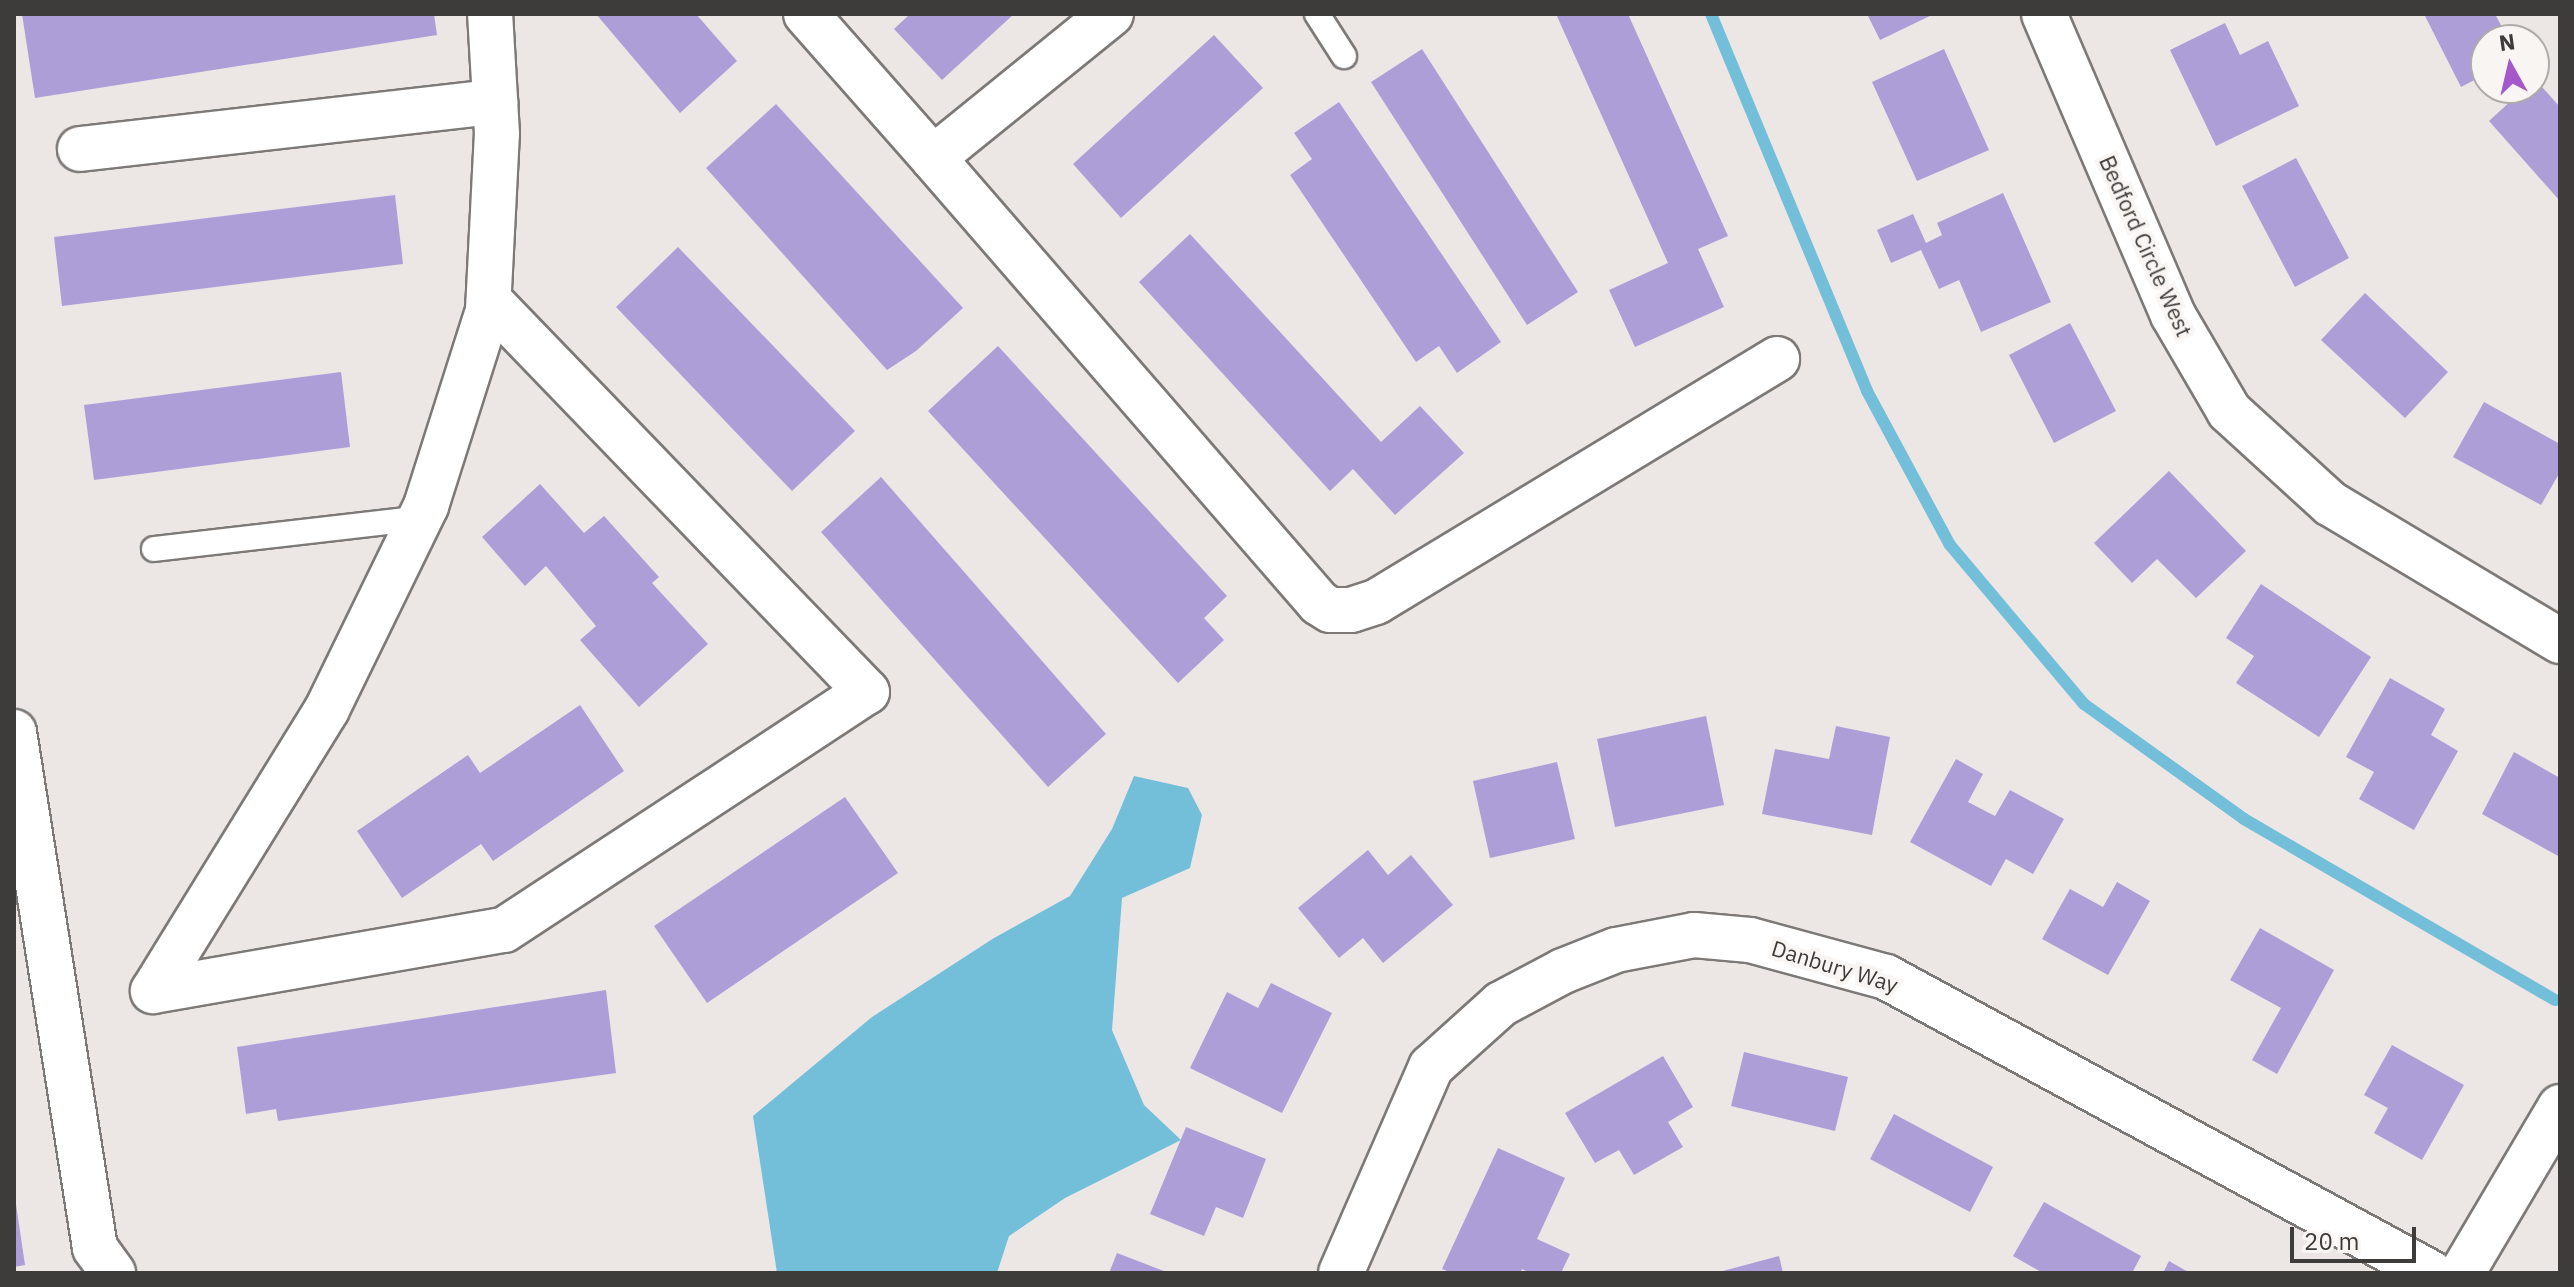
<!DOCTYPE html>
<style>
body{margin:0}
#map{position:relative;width:2574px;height:1287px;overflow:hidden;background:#ece7e5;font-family:"IBM Plex Sans",sans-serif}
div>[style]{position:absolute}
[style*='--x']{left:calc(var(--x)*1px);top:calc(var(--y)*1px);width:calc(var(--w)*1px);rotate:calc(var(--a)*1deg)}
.water>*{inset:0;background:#73bfda}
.stream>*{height:12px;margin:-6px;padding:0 6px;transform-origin:6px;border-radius:6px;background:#73bfda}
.building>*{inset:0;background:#ae9ed8}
.roads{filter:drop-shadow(2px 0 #7d7977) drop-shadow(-2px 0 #7d7977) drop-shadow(0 2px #7d7977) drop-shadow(0 -2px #7d7977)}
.lane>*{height:24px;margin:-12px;padding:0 12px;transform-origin:12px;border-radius:12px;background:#fff}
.street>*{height:44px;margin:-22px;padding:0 22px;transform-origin:22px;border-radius:22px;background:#fff}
span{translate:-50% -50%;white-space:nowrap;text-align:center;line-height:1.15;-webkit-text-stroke:8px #f9f5f2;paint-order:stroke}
.street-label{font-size:22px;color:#3d3c3b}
.frame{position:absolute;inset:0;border:16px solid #3d3c3b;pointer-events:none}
.north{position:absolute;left:2470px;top:24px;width:80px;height:80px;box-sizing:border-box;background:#f9f5f2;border:2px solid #aeaba9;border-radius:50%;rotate:352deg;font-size:22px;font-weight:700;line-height:32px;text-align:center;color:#3d3c3b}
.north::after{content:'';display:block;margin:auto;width:28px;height:36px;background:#a458ca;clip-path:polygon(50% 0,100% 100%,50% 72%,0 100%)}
.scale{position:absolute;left:2290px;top:1227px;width:126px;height:36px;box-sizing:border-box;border:4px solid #3d3c3b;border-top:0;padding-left:10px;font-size:24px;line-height:28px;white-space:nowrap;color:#3d3c3b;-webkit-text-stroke:6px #f9f5f2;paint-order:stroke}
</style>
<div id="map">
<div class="water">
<i style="clip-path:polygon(1134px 776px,1188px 788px,1202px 815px,1190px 868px,1122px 898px,1112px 1030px,1144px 1105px,1181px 1140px,1065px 1198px,1009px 1236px,997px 1273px,777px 1273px,753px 1116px,872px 1017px,994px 938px,1070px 896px,1112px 829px)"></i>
</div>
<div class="stream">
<i style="--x:1711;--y:14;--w:408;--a:67.5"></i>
<i style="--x:1867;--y:391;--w:175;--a:61.7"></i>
<i style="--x:1950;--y:545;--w:208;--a:49.9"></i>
<i style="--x:2084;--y:704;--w:197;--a:35.7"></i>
<i style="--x:2244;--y:819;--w:360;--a:30.2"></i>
</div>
<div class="building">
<i style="clip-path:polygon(22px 14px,434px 14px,437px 35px,35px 98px)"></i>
<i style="clip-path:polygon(596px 14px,696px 14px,737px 61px,680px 113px)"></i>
<i style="clip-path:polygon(910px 14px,1014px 14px,942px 80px,894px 29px)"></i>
<i style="clip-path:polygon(1556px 14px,1628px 14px,1728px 236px,1698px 249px,1724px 307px,1635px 347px,1609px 290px,1668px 263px)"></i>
<i style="clip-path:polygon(1867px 14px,1934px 14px,1880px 40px)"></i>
<i style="clip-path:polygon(2424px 14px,2495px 14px,2509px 40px,2486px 40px,2486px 74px,2461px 87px)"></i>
<i style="clip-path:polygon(2225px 23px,2240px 55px,2268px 41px,2299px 106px,2216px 146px,2170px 50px)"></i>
<i style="clip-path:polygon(1214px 35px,1263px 88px,1121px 218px,1073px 164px)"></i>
<i style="clip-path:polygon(1422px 49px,1578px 292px,1527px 325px,1371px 82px)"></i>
<i style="clip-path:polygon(1944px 49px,1989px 150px,1917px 181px,1872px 82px)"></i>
<i style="clip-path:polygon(2534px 78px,2560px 107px,2560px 201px,2489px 121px,2525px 88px,2534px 88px)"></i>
<i style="clip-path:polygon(1339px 102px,1501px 342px,1457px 373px,1439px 346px,1416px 362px,1290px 175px,1312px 159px,1294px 133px)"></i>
<i style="clip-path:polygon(776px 104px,963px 308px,916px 351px,887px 370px,706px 168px)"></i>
<i style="clip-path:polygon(2296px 158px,2349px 258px,2295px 287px,2242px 186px)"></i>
<i style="clip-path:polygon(2003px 193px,2051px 302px,1981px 332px,1959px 280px,1939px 289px,1921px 250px,1891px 263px,1877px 230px,1913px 214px,1926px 243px,1942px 235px,1937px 223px)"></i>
<i style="clip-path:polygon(395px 195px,403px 264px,62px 306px,54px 237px)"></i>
<i style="clip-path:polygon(1190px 234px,1381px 442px,1420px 406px,1464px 453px,1395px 515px,1353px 469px,1330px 491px,1139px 282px)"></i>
<i style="clip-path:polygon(678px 247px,855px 431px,792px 491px,616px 307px)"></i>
<i style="clip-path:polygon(2365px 293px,2448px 372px,2405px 418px,2321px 340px)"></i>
<i style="clip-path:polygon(2070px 323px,2116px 411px,2054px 443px,2009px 355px)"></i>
<i style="clip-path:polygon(998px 346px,1227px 596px,1204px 618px,1224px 640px,1178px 683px,928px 411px)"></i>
<i style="clip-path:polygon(341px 372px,350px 447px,94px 480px,84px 405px)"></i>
<i style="clip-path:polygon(2484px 402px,2560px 444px,2560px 472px,2541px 505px,2453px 457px)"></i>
<i style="clip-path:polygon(2169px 471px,2246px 551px,2196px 598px,2157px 559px,2132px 583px,2094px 543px)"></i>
<i style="clip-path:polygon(881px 477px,1106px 734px,1048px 787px,821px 532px)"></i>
<i style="clip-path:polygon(540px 484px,584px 533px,604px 516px,659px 577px,652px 583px,708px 644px,639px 707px,580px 640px,596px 626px,546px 566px,525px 586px,482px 537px)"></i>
<i style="clip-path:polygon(2261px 584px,2371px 657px,2319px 737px,2236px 683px,2254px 656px,2226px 638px)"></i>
<i style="clip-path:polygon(2390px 678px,2445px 709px,2431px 735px,2458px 751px,2414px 830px,2359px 799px,2374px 772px,2346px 757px)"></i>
<i style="clip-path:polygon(580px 705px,624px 771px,493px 861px,481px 844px,402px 898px,357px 831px,468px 755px,480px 773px)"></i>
<i style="clip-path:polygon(1706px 716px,1724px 805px,1615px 827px,1597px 739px)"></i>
<i style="clip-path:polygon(1836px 726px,1890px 737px,1872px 835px,1762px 814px,1775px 749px,1829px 759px)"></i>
<i style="clip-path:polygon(2514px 752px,2560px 778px,2560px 857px,2482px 814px)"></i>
<i style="clip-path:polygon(1956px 759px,1983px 774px,1968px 802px,1995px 816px,2010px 790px,2064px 819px,2033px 874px,2006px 859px,1991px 886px,1910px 842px)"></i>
<i style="clip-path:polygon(1557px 762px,1575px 839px,1490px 858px,1473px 781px)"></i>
<i style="clip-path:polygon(845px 797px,898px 873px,707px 1003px,654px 926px)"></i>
<i style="clip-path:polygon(1368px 850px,1388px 875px,1411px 855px,1453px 905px,1383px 963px,1363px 938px,1339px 958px,1298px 908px)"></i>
<i style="clip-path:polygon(2117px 882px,2150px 901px,2108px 975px,2042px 939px,2070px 889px,2103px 907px)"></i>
<i style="clip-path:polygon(2260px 928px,2334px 970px,2277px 1074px,2252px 1060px,2281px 1008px,2230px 980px)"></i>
<i style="clip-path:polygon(1271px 983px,1332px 1013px,1282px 1113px,1190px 1068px,1227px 992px,1258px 1008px)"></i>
<i style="clip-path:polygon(606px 990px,616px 1073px,278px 1121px,276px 1109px,246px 1114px,237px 1047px)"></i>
<i style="clip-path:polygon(2392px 1045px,2464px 1085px,2422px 1160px,2374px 1133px,2388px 1108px,2364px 1095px)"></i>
<i style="clip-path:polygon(1744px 1052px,1848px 1077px,1835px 1131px,1731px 1106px)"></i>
<i style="clip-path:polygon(1663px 1056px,1693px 1107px,1668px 1122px,1683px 1147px,1634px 1175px,1619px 1150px,1595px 1163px,1565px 1113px)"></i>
<i style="clip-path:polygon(1894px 1114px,1993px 1167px,1970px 1212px,1870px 1159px)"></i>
<i style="clip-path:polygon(1186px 1127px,1266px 1159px,1243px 1218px,1216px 1207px,1204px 1236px,1150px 1214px)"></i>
<i style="clip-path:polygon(1498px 1148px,1565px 1178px,1537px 1239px,1570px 1254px,1561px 1273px,1530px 1273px,1522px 1269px,1520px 1273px,1452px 1273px,1442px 1269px)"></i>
<i style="clip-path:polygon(2044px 1202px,2141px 1256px,2132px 1273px,2043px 1273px,2013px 1256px)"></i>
<i style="clip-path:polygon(16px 1204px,25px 1265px,14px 1267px,14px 1205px)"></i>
<i style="clip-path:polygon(1117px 1253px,1169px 1273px,1109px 1273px)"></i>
<i style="clip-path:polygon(1779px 1256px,1783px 1273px,1719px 1273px,1719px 1272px)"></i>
<i style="clip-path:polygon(2169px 1261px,2190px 1273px,2163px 1273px)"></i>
</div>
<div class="roads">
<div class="lane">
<i style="--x:1317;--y:14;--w:50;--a:57.3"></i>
<i style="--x:154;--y:549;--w:268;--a:-6.6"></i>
</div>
<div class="street">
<i style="--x:806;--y:14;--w:192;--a:48.6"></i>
<i style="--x:933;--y:158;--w:229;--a:-39"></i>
<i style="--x:2044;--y:14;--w:327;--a:66.8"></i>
<i style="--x:2173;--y:315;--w:111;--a:59.7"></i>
<i style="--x:2229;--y:411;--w:138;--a:42.4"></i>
<i style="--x:2331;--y:504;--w:267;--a:30.9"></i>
<i style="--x:80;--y:149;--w:418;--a:-6.5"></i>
<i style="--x:933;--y:158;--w:589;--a:49.06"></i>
<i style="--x:1319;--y:603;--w:13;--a:32"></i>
<i style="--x:1330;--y:610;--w:21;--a:0"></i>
<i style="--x:1351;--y:610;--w:26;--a:-18"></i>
<i style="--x:1376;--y:602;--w:469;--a:-31.2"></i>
<i style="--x:14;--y:732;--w:522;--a:81.08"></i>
<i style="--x:95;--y:1248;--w:31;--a:54"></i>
<i style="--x:153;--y:991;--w:356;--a:-9.9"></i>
<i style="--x:504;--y:930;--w:434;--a:-33.3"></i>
<i style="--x:867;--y:692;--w:545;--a:-133.96"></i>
<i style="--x:153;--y:991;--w:331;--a:-58.3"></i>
<i style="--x:327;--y:709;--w:226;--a:-64"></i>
<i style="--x:426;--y:506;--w:206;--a:-72.4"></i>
<i style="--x:488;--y:310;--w:176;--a:-87.1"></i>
<i style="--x:497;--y:134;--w:120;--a:-93.3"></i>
<i style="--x:1341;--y:1273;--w:225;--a:-66.4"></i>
<i style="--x:1431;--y:1067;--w:94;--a:-42"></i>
<i style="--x:1501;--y:1004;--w:70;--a:-28"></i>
<i style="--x:1563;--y:971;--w:57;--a:-21.6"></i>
<i style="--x:1616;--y:950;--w:79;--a:-10.9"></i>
<i style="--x:1694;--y:935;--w:56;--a:5.1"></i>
<i style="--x:1750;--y:940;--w:141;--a:15.2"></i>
<i style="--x:1886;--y:977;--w:620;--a:28.51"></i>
<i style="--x:2462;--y:1273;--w:193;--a:-59.4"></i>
</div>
</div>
<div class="street-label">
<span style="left:2146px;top:246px;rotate:66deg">Bedford Circle West</span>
<span style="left:1835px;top:966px;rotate:17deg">Danbury Way</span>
</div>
<div class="frame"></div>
<div class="north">N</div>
<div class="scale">20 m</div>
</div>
